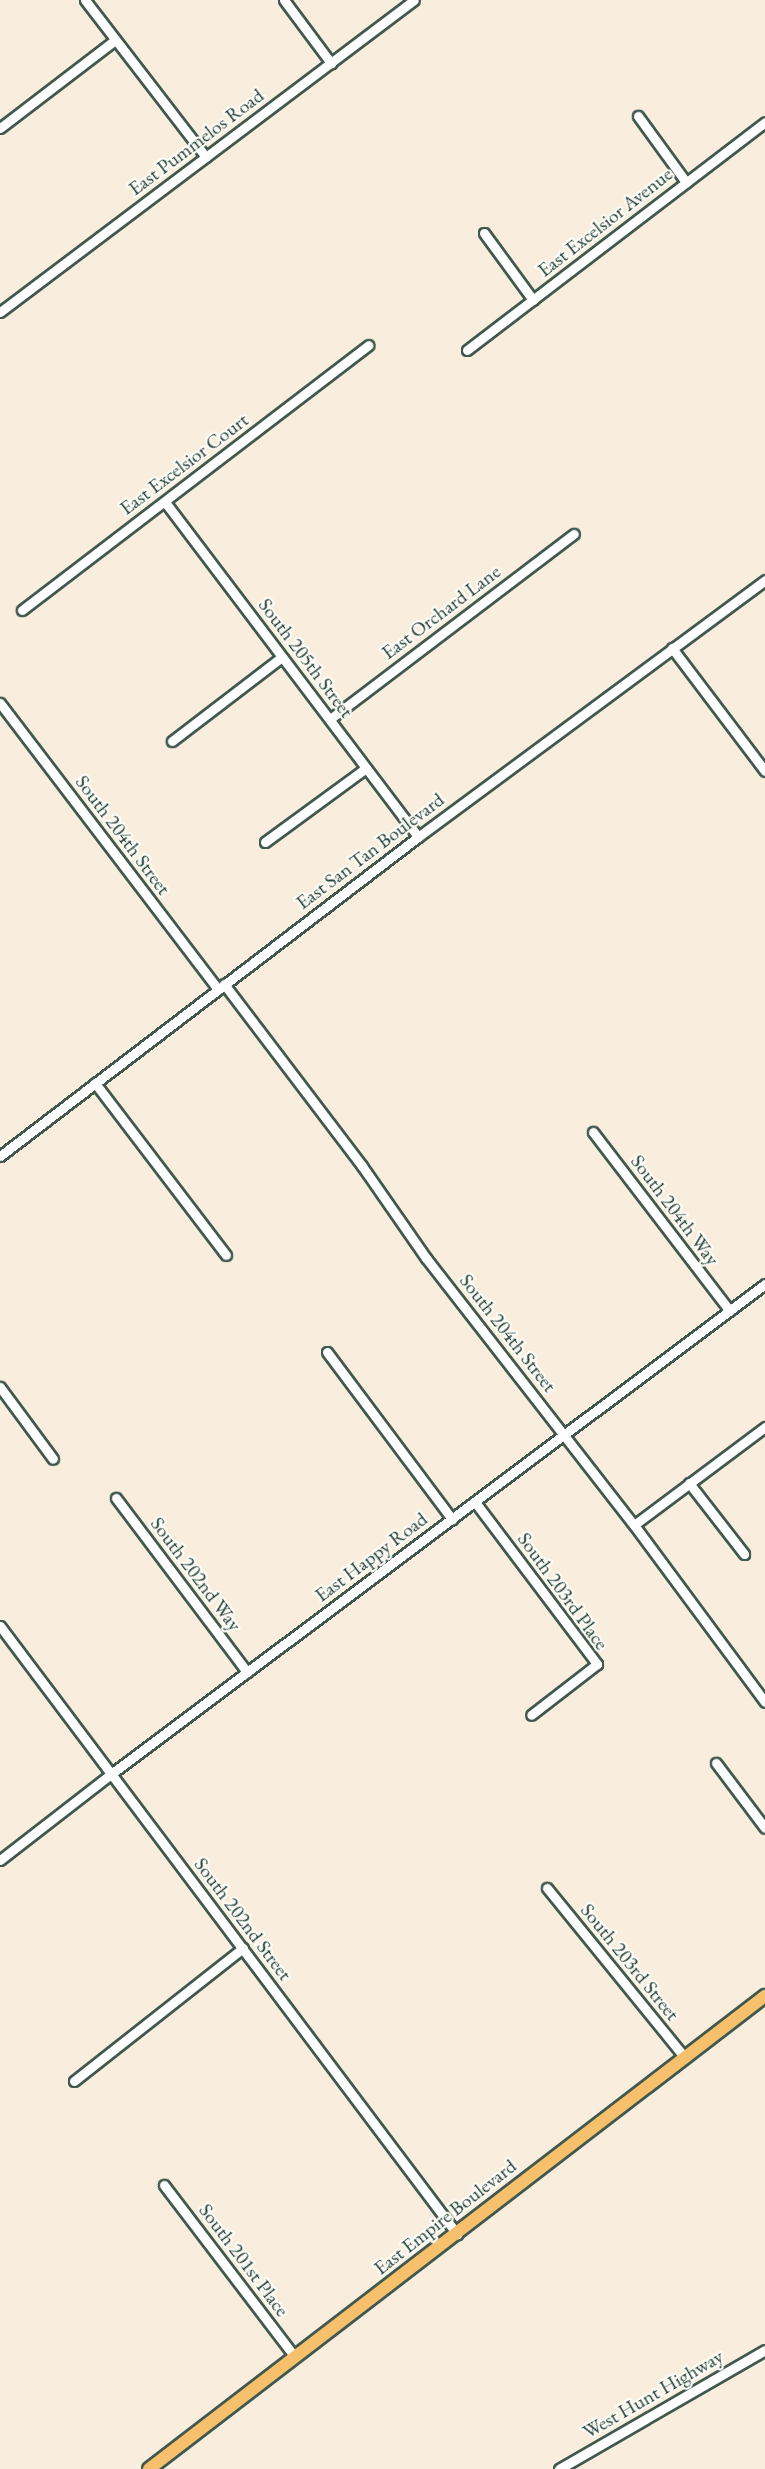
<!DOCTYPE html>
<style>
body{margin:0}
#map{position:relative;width:765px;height:2469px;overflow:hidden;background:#f9eede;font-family:"EB Garamond",serif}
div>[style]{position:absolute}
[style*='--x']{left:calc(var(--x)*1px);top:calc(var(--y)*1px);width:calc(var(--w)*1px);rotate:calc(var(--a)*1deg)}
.roads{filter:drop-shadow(2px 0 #40584e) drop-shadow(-2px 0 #40584e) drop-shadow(0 2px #40584e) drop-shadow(0 -2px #40584e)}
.minor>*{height:9px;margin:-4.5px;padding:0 4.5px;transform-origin:4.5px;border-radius:4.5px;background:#fff}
.major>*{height:12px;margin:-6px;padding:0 6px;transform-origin:6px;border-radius:6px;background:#f7c06c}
span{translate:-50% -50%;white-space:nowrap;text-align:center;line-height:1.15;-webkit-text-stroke:4.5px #fdfcf7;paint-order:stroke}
.street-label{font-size:20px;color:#1f3d34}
</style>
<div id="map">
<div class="roads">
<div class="minor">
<i style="--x:85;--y:0;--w:198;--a:52.4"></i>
<i style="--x:284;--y:0;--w:79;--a:53.3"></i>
<i style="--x:638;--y:116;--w:82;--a:54"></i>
<i style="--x:0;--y:128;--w:145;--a:-37.4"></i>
<i style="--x:484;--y:233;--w:83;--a:53.8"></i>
<i style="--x:0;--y:312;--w:518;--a:-37"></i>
<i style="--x:467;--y:350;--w:375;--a:-37.4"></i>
<i style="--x:165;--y:502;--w:420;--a:52.9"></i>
<i style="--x:22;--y:610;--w:436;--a:-37.4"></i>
<i style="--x:672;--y:648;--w:154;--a:52.9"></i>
<i style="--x:0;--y:703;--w:360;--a:52.7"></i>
<i style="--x:330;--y:719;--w:306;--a:-37.2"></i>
<i style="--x:172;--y:741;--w:138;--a:-37.4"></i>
<i style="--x:265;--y:842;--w:125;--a:-36.2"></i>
<i style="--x:224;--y:984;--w:228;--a:52.8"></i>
<i style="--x:362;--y:1166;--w:112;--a:55.2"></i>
<i style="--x:426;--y:1258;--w:338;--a:52.1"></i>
<i style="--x:634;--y:1525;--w:220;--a:53.5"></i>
<i style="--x:95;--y:1083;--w:216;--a:52.7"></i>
<i style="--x:593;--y:1132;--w:225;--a:52.6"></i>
<i style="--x:0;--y:1156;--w:526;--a:-37.35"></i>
<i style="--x:418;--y:837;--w:432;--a:-36.5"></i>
<i style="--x:327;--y:1352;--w:209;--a:53.2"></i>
<i style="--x:0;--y:1387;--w:89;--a:53.6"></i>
<i style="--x:689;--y:1483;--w:90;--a:52.2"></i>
<i style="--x:116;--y:1498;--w:218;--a:53"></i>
<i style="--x:475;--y:1502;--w:203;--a:53"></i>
<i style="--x:597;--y:1664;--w:83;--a:142.3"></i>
<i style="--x:634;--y:1525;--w:164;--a:-36.8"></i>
<i style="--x:0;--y:1626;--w:761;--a:53.07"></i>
<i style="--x:716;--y:1763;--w:81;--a:53"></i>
<i style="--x:0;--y:1860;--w:140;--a:-37.8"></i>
<i style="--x:111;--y:1774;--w:817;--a:-36.84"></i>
<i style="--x:547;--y:1888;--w:219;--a:50.9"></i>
<i style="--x:74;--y:2081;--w:215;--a:-38.2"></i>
<i style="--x:164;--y:2185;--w:216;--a:52.7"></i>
<i style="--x:559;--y:2469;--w:238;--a:-30"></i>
</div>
<div class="major">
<i style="--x:149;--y:2469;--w:777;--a:-37.52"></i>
</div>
</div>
<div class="street-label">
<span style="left:196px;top:142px;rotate:-37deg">East Pummelos Road</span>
<span style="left:605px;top:222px;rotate:-38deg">East Excelsior Avenue</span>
<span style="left:184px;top:464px;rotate:-37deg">East Excelsior Court</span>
<span style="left:441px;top:612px;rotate:-37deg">East Orchard Lane</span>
<span style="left:306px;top:658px;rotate:53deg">South 205th Street</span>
<span style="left:123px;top:835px;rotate:53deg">South 204th Street</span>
<span style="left:370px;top:851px;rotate:-37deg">East San Tan Boulevard</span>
<span style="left:675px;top:1210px;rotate:53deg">South 204th Way</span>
<span style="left:508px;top:1333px;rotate:52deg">South 204th Street</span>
<span style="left:371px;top:1557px;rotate:-37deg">East Happy Road</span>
<span style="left:196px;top:1574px;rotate:53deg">South 202nd Way</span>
<span style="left:563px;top:1591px;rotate:54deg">South 203rd Place</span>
<span style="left:243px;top:1919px;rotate:53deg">South 202nd Street</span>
<span style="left:630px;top:1962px;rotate:51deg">South 203rd Street</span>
<span style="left:445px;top:2217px;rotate:-38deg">East Empire Boulevard</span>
<span style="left:244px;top:2260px;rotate:53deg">South 201st Place</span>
<span style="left:653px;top:2394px;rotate:-30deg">West Hunt Highway</span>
</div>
</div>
